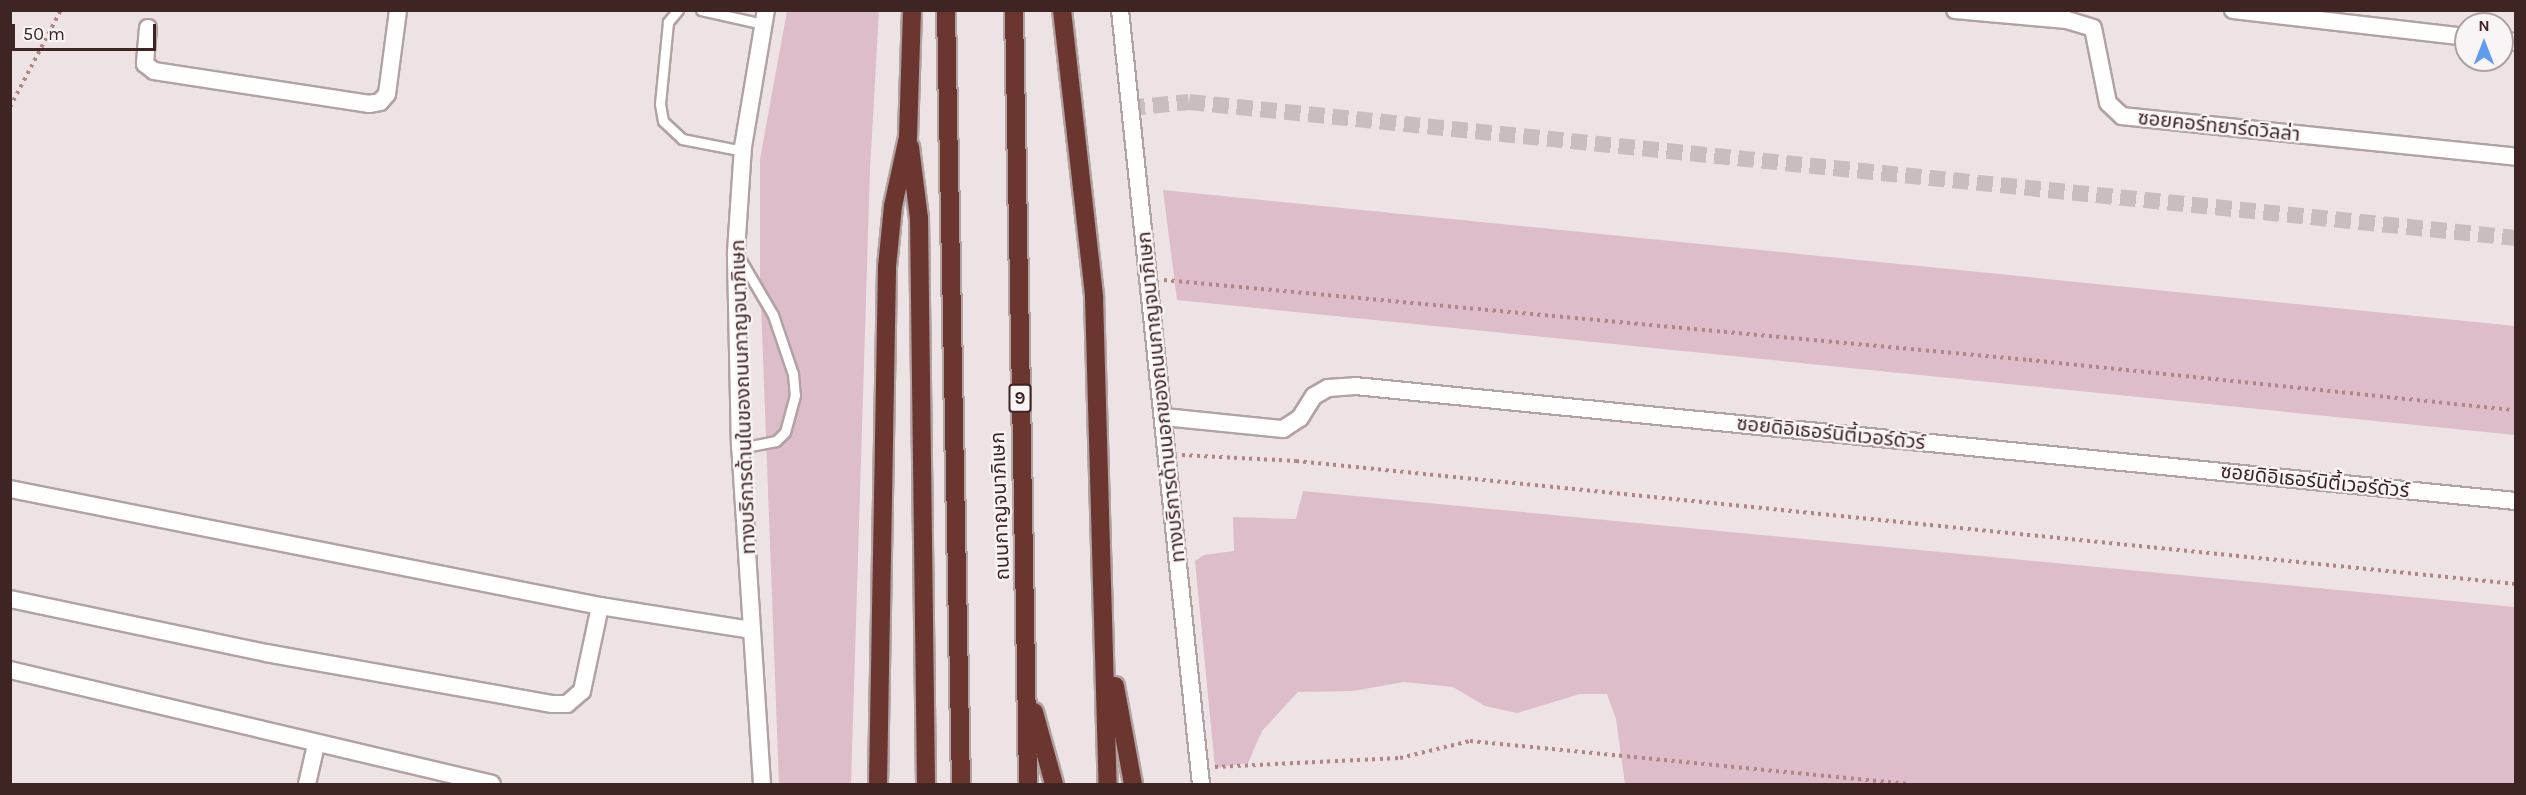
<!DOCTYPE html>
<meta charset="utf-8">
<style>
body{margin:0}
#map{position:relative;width:2526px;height:795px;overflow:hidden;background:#ede3e4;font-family:Karla,"Noto Sans Thai",sans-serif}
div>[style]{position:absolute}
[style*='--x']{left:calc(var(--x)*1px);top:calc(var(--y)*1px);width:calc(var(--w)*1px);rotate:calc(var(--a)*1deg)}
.green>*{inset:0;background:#ddbdca}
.minor-tunnel>*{height:16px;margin-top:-8px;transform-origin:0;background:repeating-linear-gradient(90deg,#cabdbd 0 16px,transparent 0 24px)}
.path>*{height:4px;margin-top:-2px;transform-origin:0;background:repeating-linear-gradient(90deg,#b08584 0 3px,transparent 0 7.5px)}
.roads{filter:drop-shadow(2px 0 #b2a2a2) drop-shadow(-2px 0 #b2a2a2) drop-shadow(0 2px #b2a2a2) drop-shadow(0 -2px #b2a2a2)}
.service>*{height:9px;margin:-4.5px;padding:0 4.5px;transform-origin:4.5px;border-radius:4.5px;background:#fff}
.minor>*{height:16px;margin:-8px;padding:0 8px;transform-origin:8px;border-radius:8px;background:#fff}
.secondary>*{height:16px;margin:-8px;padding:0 8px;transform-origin:8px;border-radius:8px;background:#fff}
.motorway>*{height:18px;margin:-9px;padding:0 9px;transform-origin:9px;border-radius:9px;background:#6a362f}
span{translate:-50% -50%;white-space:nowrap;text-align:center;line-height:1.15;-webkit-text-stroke:4.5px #f9f4f5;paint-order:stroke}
.shield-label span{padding:2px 4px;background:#f9f4f5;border:2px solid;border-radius:4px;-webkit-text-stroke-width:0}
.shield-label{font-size:18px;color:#3e2523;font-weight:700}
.street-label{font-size:20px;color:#3e2523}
.frame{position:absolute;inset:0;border:12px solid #3e2523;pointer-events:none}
.north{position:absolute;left:2454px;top:12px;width:60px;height:60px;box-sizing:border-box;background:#f9f4f5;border:2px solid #aea1a1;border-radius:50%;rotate:0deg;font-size:16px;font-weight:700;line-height:24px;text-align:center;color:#3e2523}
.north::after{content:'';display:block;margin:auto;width:21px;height:27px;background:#5f9cef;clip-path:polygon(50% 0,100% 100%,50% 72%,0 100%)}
.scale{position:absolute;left:12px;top:24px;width:144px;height:27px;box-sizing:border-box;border:3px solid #3e2523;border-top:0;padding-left:8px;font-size:18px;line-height:21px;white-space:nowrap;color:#3e2523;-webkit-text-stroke:4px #f9f4f5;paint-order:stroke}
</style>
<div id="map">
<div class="green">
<i style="clip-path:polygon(787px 11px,879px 11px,870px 169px,851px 784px,779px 784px,760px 277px,760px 159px)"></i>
<i style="clip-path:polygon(1163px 190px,2515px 326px,2515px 435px,1177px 300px)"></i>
<i style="clip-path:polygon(1303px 491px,2515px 607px,2515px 784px,1625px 784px,1616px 719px,1607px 694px,1580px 694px,1517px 713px,1485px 706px,1453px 687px,1404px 682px,1353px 691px,1298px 692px,1262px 731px,1248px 763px,1215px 768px,1195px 561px,1204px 555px,1234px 551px,1233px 517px,1296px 519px)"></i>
</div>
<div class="minor-tunnel">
<i style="--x:1129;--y:108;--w:60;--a:-5.7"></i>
<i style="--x:1189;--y:102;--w:1334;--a:5.85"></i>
</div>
<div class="path">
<i style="--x:10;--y:107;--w:110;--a:-62.3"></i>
<i style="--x:1164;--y:280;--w:869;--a:5.28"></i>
<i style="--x:2029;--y:360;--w:490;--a:5.9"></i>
<i style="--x:1182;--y:455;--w:114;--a:3"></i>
<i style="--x:1296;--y:461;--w:1226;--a:5.76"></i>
<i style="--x:1215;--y:767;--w:185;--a:-2.8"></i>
<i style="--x:1400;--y:758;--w:72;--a:-13.7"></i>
<i style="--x:1470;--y:741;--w:443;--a:5.6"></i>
</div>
<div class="roads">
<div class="service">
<i style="--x:678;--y:10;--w:16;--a:130"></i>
<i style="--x:668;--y:22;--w:82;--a:95.6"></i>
<i style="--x:660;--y:104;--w:17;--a:80"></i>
<i style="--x:663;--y:121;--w:26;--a:43"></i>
<i style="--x:682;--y:139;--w:62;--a:11.1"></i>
<i style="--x:701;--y:10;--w:64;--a:12.7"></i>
<i style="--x:739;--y:257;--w:67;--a:59.6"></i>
<i style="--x:773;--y:315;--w:62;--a:71.3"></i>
<i style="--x:793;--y:374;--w:21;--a:85"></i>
<i style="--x:795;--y:395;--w:38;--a:105"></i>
<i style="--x:785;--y:432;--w:13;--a:135"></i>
<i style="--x:776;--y:441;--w:37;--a:169"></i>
</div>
<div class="minor">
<i style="--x:1955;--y:10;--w:112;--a:5.1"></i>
<i style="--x:2067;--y:20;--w:27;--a:17"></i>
<i style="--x:2093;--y:28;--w:76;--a:78.7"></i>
<i style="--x:2108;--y:103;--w:19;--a:43"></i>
<i style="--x:2122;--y:116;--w:396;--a:5.9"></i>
<i style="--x:2233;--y:10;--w:235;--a:6.6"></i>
<i style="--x:148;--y:28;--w:36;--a:95"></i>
<i style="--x:145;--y:64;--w:11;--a:38"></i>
<i style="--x:154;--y:71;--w:218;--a:8.7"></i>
<i style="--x:369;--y:104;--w:11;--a:-10"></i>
<i style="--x:380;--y:102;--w:11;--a:-49"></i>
<i style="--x:387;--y:94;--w:85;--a:-82.5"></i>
<i style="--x:2502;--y:41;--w:14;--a:4"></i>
<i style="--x:1164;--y:417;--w:120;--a:5.8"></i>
<i style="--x:1283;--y:429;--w:20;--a:-33"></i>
<i style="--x:1300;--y:418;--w:26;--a:-58"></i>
<i style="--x:1314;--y:396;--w:16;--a:-30"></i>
<i style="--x:1328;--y:388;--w:27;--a:-4"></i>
<i style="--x:1355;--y:386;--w:1167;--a:5.66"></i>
<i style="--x:10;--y:489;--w:601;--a:11.22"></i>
<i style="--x:600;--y:606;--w:154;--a:9"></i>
<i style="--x:10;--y:599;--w:262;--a:11.9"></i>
<i style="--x:266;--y:653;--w:291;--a:10.1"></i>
<i style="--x:553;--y:704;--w:14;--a:0"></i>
<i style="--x:567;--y:704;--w:20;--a:-41"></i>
<i style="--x:582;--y:691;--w:87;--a:-78"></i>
<i style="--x:10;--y:670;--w:495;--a:13.3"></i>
<i style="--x:307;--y:784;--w:40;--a:-77"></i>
</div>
<div class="secondary">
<i style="--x:1120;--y:10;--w:778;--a:84.03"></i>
<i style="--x:762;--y:784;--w:337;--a:-93.7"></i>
<i style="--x:740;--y:448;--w:196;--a:-91.2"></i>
<i style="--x:736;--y:252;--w:105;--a:-86.2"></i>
<i style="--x:743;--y:147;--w:139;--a:-80.5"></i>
</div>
<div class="motorway">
<i style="--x:946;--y:10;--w:774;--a:88.89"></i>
<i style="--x:1014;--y:10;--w:774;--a:88.96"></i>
<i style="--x:1062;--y:10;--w:289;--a:83.6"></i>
<i style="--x:1094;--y:297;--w:487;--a:88.4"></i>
<i style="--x:910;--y:147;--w:72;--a:82.8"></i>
<i style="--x:919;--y:218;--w:566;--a:89.29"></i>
<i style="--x:1115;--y:686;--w:100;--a:79.6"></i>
<i style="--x:1034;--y:712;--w:75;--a:74.5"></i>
<i style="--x:878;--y:784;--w:517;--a:-89"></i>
<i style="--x:887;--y:267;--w:61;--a:-84.4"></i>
<i style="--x:893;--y:206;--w:71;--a:-77.7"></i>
<i style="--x:908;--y:137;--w:127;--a:-88.2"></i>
</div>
</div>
<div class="shield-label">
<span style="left:1020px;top:398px">9</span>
</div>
<div class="street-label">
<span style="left:2219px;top:126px;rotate:6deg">ซอยคอร์ทยาร์ดวิลล่า</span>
<span style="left:743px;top:397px;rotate:-92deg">ทางบริการด้านในของถนนกาญจนาภิเษก</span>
<span style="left:1161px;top:397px;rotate:-96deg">ทางบริการด้านนอกของถนนกาญจนาภิเษก</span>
<span style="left:1831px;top:433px;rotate:6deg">ซอยดิอิเธอร์นิตี้เวอร์ดัวร์</span>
<span style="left:2315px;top:481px;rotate:6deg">ซอยดิอิเธอร์นิตี้เวอร์ดัวร์</span>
<span style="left:1000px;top:506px;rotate:-92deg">ถนนกาญจนาภิเษก</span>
</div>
<div class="frame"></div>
<div class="north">N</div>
<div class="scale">50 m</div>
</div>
